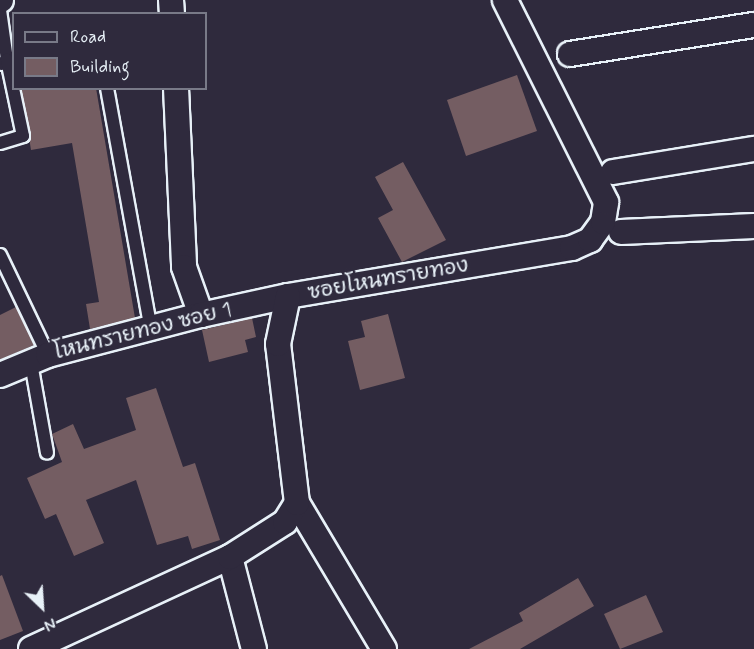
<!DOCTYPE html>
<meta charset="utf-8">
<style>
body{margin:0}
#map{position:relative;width:754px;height:649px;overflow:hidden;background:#2f2a3d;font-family:Mynerve,"Playpen Sans Thai",sans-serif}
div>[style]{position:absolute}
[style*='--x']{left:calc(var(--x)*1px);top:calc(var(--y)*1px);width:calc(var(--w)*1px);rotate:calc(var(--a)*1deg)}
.building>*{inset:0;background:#745d62}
.roads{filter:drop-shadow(2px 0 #e8f1f8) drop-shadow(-2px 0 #e8f1f8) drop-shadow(0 2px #e8f1f8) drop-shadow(0 -2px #e8f1f8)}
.lane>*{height:12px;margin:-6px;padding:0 6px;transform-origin:6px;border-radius:6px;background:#2f2a3d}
.street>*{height:24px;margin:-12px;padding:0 12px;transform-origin:12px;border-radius:12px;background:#2f2a3d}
span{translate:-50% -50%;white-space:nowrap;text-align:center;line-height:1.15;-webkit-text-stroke:5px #2f2a3d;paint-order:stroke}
.street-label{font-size:21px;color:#e8f1f8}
.legend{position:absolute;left:12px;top:12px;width:195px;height:78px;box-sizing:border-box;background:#2f2a3d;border:2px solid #797a88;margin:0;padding:8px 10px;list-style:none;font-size:18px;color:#e8f1f8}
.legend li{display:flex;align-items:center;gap:12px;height:30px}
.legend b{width:30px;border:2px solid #797a88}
.north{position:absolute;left:12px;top:577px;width:60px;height:60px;-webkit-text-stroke:4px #2f2a3d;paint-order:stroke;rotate:155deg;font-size:16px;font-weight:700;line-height:24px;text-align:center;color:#e8f1f8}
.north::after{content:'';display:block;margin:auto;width:21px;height:27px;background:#e8f1f8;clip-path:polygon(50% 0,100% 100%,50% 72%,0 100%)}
</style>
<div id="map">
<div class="building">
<i style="clip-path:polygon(517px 75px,537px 131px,466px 156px,447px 100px)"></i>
<i style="clip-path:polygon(21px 88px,96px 88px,135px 318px,90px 329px,86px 304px,99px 302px,72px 143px,31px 150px)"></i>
<i style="clip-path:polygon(403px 162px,446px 240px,402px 262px,378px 218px,393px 210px,375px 177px)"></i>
<i style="clip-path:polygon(16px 307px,34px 345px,0 360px,0 315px)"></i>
<i style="clip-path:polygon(388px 314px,405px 378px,360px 390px,348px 341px,365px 337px,361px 321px)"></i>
<i style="clip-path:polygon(252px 318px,256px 337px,245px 340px,248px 352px,209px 362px,202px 330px)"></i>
<i style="clip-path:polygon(156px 388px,183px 467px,195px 463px,220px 540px,192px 549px,188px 536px,157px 545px,136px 480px,86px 500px,104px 543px,74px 556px,56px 514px,45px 519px,27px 478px,62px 462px,52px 434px,73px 424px,84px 449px,136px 430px,126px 398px)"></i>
<i style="clip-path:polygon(2px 575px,23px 631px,0 640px,0 576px)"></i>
<i style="clip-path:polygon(578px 578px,594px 606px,520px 649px,469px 649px,523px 621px,519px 613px)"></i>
<i style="clip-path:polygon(646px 595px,663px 632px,620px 649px,604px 614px)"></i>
</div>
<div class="roads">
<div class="lane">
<i style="--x:0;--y:10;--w:50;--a:82"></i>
<i style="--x:7;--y:60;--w:7;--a:146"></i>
<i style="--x:107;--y:88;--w:246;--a:79.7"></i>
<i style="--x:0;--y:143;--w:24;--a:-17"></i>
<i style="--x:23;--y:136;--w:78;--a:-101.9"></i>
<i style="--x:0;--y:255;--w:111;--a:64.4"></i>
<i style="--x:31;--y:363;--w:91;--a:79.9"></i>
</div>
<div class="street">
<i style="--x:0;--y:0;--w:1;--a:0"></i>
<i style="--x:171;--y:0;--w:14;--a:86"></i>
<i style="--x:570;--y:54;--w:186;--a:-9"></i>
<i style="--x:176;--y:88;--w:179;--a:87.4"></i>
<i style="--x:184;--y:267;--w:51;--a:70.5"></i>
<i style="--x:613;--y:172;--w:143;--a:-9.3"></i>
<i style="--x:621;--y:232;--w:133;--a:-2.6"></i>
<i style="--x:0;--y:375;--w:52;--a:-22.6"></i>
<i style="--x:48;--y:355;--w:158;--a:-14.7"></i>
<i style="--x:201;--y:315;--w:89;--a:-12.3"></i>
<i style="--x:288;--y:296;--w:288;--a:-9.6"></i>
<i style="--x:572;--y:248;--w:20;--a:-24"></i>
<i style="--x:590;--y:240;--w:22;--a:-54"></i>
<i style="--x:603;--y:222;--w:20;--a:-81"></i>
<i style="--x:606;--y:202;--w:226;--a:-116.6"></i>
<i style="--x:297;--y:503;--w:170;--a:59.2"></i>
<i style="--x:230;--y:557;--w:95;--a:75.4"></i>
<i style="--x:31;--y:649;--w:219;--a:-24.8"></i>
<i style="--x:230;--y:557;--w:65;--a:-32.5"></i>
<i style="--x:285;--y:522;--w:22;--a:-58"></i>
<i style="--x:297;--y:503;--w:160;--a:-96.8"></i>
<i style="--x:278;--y:344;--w:49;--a:-78.2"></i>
</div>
</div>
<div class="street-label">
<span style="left:388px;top:279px;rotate:-10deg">ซอยโหนทรายทอง</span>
<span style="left:143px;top:331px;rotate:-14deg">โหนทรายทอง ซอย 1</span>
</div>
<ul class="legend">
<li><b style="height:8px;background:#2f2a3d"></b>Road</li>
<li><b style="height:16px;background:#745d62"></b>Building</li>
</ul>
<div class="north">N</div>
</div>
